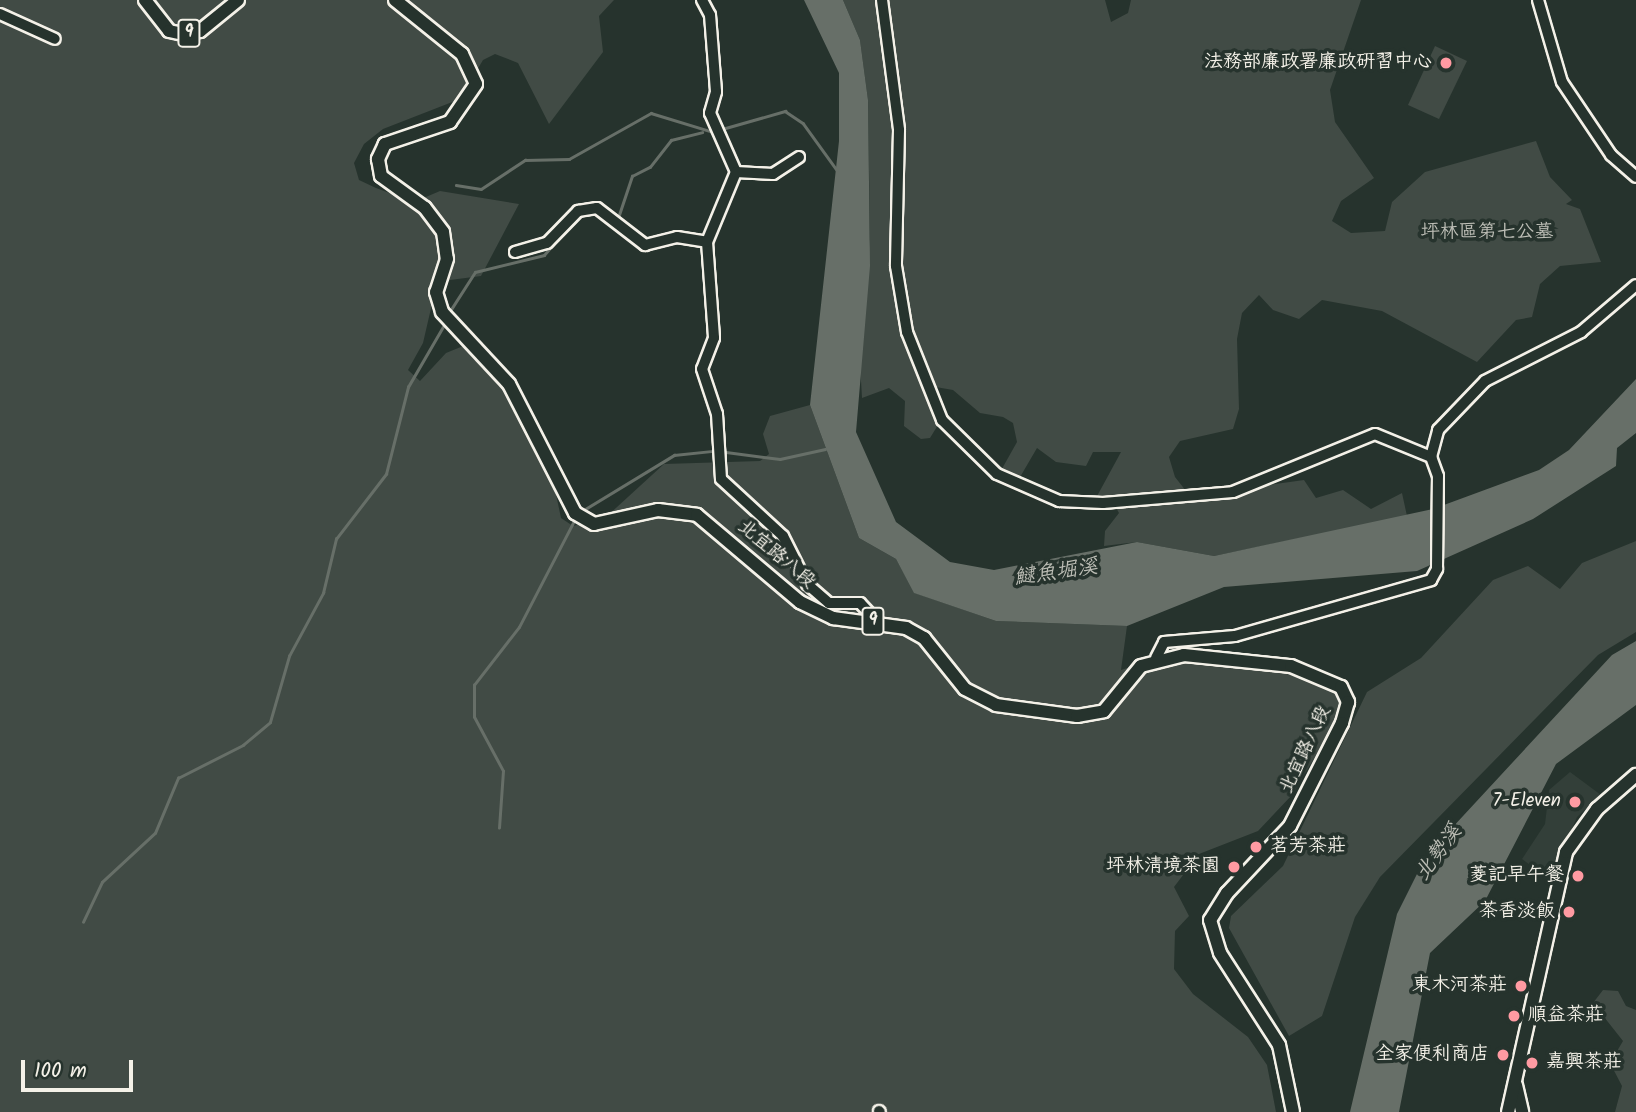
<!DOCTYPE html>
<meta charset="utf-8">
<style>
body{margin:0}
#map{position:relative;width:1636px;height:1112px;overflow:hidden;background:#26332d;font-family:Kalam,"LXGW WenKai TC",sans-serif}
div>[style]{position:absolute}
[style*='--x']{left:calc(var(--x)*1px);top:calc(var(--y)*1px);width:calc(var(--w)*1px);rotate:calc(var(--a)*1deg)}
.built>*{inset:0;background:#333f39}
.green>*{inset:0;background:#414b45}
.water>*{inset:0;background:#676f68}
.stream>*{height:2.5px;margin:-1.25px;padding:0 1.25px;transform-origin:1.25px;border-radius:1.25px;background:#676f68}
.roads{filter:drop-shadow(2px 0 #f4f1e8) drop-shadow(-2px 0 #f4f1e8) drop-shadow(0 2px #f4f1e8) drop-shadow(0 -2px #f4f1e8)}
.minor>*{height:10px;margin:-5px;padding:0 5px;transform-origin:5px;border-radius:5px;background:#26332d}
.major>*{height:12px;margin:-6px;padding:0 6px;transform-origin:6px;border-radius:6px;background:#26332d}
.dots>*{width:19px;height:19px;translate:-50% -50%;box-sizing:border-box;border:4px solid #26332d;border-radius:50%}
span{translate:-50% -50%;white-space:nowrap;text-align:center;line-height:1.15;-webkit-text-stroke:7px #26332d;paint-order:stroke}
.shield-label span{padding:2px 5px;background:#26332d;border:2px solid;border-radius:5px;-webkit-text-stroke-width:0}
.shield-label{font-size:18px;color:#f4f1e8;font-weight:700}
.poi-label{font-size:19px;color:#f4f1e8}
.right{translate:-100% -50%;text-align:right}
.left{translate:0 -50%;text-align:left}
.park-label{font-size:19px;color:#bebfb7}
.street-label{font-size:19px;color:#f4f1e8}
.water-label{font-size:21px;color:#bcbdb5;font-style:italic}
.scale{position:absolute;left:21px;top:1060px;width:112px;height:32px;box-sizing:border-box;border:4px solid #f4f1e8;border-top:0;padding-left:9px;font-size:21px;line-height:24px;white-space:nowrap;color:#f4f1e8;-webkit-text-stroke:5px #26332d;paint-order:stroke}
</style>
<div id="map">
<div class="built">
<i style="clip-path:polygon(1570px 772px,1601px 795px,1577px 817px,1550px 880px,1522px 859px,1545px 824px,1549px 790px)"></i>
</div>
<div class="green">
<i style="clip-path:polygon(0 0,614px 0,599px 16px,603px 52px,549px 124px,518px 63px,495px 54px,483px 60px,460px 99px,383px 129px,364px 144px,354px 163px,359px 180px,376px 188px,414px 202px,440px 191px,519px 204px,481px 276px,450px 280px,435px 291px,423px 343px,408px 370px,420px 381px,446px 353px,478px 340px,488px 349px,552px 475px,561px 518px,573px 526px,605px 518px,664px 464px,760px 461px,769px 454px,763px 434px,770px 416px,810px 405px,859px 538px,896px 559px,915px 593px,996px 621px,1127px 626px,1121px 670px,1156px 659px,1323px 677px,1340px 687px,1346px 705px,1292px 795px,1258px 831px,1199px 854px,1174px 887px,1189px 916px,1175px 931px,1174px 969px,1193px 994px,1248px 1037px,1267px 1065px,1276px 1112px,0 1112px)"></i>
<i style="clip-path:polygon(843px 0,1105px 0,1111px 22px,1128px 13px,1131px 0,1361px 0,1330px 90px,1335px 122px,1374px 178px,1341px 201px,1332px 221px,1351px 233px,1385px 231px,1392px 202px,1425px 172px,1536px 141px,1550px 177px,1572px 200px,1566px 204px,1580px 209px,1601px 262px,1560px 266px,1540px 284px,1532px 317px,1516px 320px,1477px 362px,1382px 311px,1322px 300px,1299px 319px,1273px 310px,1259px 295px,1242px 313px,1237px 339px,1239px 409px,1233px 429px,1180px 441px,1169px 457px,1175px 477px,1190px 496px,1304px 480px,1316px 498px,1343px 490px,1371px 509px,1402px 493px,1407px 516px,1214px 556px,1137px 542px,1104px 546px,1105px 531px,1119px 513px,1113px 502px,1096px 498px,1121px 452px,1093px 452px,1086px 466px,1056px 462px,1037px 448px,1016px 484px,999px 474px,1017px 442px,1013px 423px,1003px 417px,980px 413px,953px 390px,930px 386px,928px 404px,938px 425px,930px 438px,921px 439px,904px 426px,905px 401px,889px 388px,862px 398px,859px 347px,870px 239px,868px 100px,860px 40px)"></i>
<i style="clip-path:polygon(1435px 46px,1467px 61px,1439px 119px,1408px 105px)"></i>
<i style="clip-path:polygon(1636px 541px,1636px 632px,1598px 655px,1380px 877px,1355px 917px,1322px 1016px,1289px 1036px,1229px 928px,1231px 916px,1283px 866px,1367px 692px,1421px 658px,1493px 580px,1528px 566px,1560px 589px,1582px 563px)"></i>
<i style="clip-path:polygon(1603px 990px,1618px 991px,1626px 1006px,1636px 1010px,1636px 1112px,1615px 1112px,1622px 1086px,1610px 1063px,1623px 1041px,1593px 1003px)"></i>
</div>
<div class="water">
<i style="clip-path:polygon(804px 0,843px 0,860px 40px,868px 100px,870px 266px,856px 432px,896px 522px,950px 562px,994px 570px,1137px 542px,1214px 556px,1433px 509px,1539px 470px,1569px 450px,1636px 379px,1636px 433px,1617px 448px,1616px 466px,1533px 519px,1417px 571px,1224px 587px,1127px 626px,996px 621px,914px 593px,896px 559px,859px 538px,810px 405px,839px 141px,839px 73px)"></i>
<i style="clip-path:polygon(1636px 641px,1636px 705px,1556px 764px,1485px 901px,1430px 953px,1399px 1112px,1350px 1112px,1397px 914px,1426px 856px,1612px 655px)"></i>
</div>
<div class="stream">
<i style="--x:722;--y:129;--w:66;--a:-15.9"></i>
<i style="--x:785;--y:111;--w:22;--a:34"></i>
<i style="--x:803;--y:123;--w:58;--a:54.1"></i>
<i style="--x:456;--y:185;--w:25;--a:9"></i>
<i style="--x:481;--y:189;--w:53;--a:-33.4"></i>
<i style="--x:525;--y:160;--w:44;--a:-1.3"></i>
<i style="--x:569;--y:159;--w:94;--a:-29.3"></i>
<i style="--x:651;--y:113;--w:65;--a:17"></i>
<i style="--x:619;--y:215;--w:41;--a:-71.6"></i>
<i style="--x:632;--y:176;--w:20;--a:-27"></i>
<i style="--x:650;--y:167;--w:34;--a:-52"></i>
<i style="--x:671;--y:140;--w:32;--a:-14"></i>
<i style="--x:450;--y:311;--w:46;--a:-57.3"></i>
<i style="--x:475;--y:272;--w:71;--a:-13.8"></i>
<i style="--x:544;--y:255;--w:35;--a:-49"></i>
<i style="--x:726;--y:452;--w:54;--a:7.4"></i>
<i style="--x:780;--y:459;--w:46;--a:-12.5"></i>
<i style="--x:582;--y:511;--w:108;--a:-31.3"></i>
<i style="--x:674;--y:455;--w:39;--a:-6"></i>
<i style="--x:499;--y:828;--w:57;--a:-86"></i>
<i style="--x:503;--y:771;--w:61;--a:-118.2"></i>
<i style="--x:474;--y:717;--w:32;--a:-90"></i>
<i style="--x:474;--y:685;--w:73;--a:-52.2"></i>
<i style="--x:519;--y:627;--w:122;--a:-62.6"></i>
<i style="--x:83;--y:922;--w:44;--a:-64.6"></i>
<i style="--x:102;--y:882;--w:72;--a:-42.8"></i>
<i style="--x:155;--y:833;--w:60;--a:-67.3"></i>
<i style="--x:178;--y:778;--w:73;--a:-26.9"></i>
<i style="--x:243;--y:745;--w:35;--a:-40"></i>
<i style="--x:270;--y:722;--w:69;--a:-73.9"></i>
<i style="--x:289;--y:656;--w:72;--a:-61.6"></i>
<i style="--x:323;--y:593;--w:56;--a:-76.5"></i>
<i style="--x:336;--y:539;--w:82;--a:-52.4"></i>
<i style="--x:386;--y:474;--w:90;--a:-75.8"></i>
<i style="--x:408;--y:387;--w:72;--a:-59.9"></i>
</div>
<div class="roads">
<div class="minor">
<i style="--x:702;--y:0;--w:17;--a:62"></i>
<i style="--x:710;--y:15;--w:77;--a:85.5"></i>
<i style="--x:716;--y:92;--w:22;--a:106"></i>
<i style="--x:710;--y:113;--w:64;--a:66.2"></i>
<i style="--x:736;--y:172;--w:76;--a:112.5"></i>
<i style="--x:707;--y:242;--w:96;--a:85.8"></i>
<i style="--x:714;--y:338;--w:33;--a:111"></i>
<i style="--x:702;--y:369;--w:47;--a:71.6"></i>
<i style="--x:717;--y:414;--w:65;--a:86.5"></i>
<i style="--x:721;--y:479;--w:84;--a:42.6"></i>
<i style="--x:783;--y:536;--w:54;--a:63.4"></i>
<i style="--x:807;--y:584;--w:29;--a:41"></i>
<i style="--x:829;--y:603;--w:31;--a:0"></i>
<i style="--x:860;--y:603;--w:25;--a:47"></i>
<i style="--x:882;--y:0;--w:131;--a:82.5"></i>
<i style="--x:899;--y:130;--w:136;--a:91.3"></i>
<i style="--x:896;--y:266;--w:67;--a:80.5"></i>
<i style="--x:907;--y:332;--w:95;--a:68.3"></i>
<i style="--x:942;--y:420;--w:77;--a:44.5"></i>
<i style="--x:997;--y:474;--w:68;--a:23.5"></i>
<i style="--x:1059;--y:501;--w:44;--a:2.6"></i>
<i style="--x:1103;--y:503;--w:130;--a:-4.8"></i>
<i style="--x:1233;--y:492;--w:153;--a:-22.2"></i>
<i style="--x:1375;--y:434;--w:61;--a:22.3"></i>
<i style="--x:1538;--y:0;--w:85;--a:73.7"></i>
<i style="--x:1562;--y:82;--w:88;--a:56.1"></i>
<i style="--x:1611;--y:155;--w:33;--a:41"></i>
<i style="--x:0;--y:14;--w:60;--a:24.4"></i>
<i style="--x:736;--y:172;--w:37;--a:3"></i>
<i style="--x:773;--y:174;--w:31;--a:-33"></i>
<i style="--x:515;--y:252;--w:33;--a:-16"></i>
<i style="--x:547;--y:243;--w:45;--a:-45.9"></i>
<i style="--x:578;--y:211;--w:19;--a:-9"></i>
<i style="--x:597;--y:208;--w:61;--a:37.6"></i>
<i style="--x:645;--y:245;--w:33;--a:-14"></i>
<i style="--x:677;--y:237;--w:30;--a:9"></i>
<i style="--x:1156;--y:658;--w:18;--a:-63"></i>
<i style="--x:1164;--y:642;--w:71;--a:-4.8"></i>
<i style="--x:1235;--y:636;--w:204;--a:-15.9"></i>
<i style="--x:1431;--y:580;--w:13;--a:-61"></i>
<i style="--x:1437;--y:569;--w:93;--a:-89.4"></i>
<i style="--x:1438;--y:476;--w:20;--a:-110"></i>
<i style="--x:1431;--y:457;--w:28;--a:-75"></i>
<i style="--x:1438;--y:430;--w:68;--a:-46.2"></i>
<i style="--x:1485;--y:381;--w:108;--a:-27"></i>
<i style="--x:1581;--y:332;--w:72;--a:-40.5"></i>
<i style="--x:879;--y:1111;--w:1;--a:45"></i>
</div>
<div class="major">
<i style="--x:145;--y:0;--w:39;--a:52"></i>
<i style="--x:169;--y:31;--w:14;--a:12"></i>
<i style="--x:183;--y:34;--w:17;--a:-10"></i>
<i style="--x:200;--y:31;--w:49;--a:-39.2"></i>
<i style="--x:395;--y:0;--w:86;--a:38.9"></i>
<i style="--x:462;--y:54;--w:33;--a:65"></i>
<i style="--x:476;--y:84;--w:46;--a:124.4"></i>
<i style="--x:450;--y:122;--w:69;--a:161.3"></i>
<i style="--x:385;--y:144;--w:17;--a:115"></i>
<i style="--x:378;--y:159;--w:17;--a:80"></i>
<i style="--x:381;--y:176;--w:54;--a:36"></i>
<i style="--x:425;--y:208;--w:30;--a:53"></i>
<i style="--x:443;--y:232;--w:27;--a:82"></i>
<i style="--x:447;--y:259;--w:35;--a:108"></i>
<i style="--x:436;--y:292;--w:21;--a:73"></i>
<i style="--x:442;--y:312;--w:98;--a:47.1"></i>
<i style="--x:509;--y:384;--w:145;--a:62.9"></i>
<i style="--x:575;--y:513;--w:22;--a:30"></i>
<i style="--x:594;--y:524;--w:66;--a:-12.3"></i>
<i style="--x:658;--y:510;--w:39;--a:7"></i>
<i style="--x:697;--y:515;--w:135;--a:40.2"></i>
<i style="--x:800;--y:602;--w:37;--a:26"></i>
<i style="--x:833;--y:618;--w:74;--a:7.8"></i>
<i style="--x:906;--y:628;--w:21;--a:29"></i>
<i style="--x:924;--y:638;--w:65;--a:51.2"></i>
<i style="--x:965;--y:689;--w:35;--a:27"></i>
<i style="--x:996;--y:705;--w:82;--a:7.7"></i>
<i style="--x:1077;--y:716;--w:27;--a:-10"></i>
<i style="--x:1104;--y:711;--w:58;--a:-50.6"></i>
<i style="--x:1141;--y:666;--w:44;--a:-14.3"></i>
<i style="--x:1184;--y:655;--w:108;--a:5.9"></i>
<i style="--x:1291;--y:666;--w:54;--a:22.8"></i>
<i style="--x:1341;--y:687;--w:17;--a:65"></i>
<i style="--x:1348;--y:702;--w:22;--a:106"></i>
<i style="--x:1342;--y:723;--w:115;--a:116.8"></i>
<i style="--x:1290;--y:826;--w:92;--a:133.2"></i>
<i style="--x:1227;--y:893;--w:32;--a:122"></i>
<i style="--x:1210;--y:920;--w:34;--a:73"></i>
<i style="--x:1220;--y:953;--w:109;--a:57.3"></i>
<i style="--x:1279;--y:1045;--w:68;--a:78.2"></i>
<i style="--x:1516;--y:1085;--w:28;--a:77"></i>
<i style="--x:1508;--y:1112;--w:266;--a:-77.4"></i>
<i style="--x:1566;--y:852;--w:53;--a:-54.2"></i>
<i style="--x:1597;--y:809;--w:52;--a:-41.1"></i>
</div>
</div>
<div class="dots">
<i style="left:1446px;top:63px;background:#ff9aa2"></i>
<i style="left:1575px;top:802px;background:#ff9aa2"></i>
<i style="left:1256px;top:847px;background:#ff9aa2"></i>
<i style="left:1234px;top:867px;background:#ff9aa2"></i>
<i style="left:1578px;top:876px;background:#ff9aa2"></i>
<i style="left:1569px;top:912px;background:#ff9aa2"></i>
<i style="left:1521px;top:986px;background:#ff9aa2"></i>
<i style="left:1514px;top:1016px;background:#ff9aa2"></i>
<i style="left:1503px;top:1055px;background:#ff9aa2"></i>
<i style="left:1532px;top:1063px;background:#ff9aa2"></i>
</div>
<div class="shield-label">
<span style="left:189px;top:33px">9</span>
<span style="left:873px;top:621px">9</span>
</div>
<div class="poi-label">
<span class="right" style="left:1432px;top:63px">法務部廉政署廉政研習中心</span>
<span class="right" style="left:1561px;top:802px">7-Eleven</span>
<span class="left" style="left:1270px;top:847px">茗芳茶莊</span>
<span class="right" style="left:1220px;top:867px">坪林清境茶園</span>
<span class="right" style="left:1564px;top:876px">菱記早午餐</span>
<span class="right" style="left:1555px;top:912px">茶香淡飯</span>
<span class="right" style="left:1507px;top:986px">東木河茶莊</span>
<span class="left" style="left:1528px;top:1016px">順益茶莊</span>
<span class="right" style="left:1489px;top:1055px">全家便利商店</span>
<span class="left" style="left:1546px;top:1063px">嘉興茶莊</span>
</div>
<div class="park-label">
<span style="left:1487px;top:233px">坪林區第七公墓</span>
</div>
<div class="street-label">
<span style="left:776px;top:555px;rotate:40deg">北宜路八段</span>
<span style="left:1306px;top:750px;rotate:-65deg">北宜路八段</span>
</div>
<div class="water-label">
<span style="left:1056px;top:573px;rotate:-8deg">𩻸魚堀溪</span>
<span style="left:1439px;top:853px;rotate:-54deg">北勢溪</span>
</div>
<div class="scale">100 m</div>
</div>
